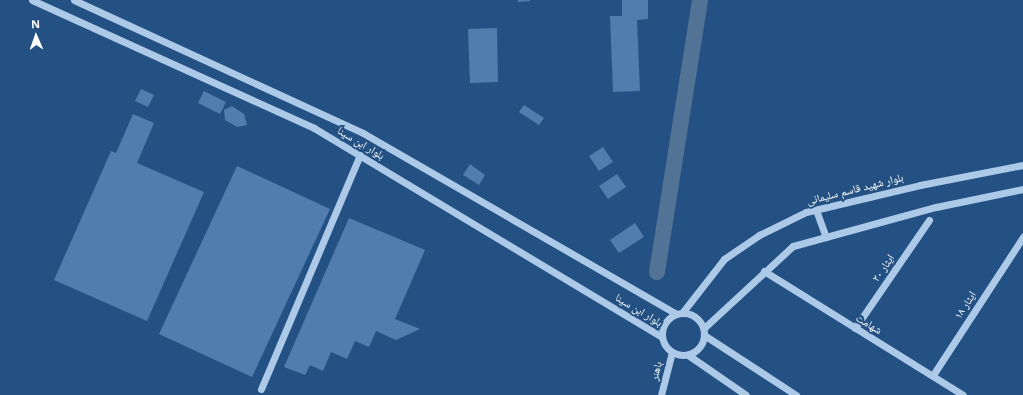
<!DOCTYPE html>
<meta charset="utf-8">
<style>
body{margin:0}
#map{position:relative;width:1023px;height:395px;overflow:hidden;background:#245183;font-family:"Open Sans","Noto Naskh Arabic",sans-serif}
div>[style]{position:absolute}
[style*='--x']{left:calc(var(--x)*1px);top:calc(var(--y)*1px);width:calc(var(--w)*1px);rotate:calc(var(--a)*1deg)}
.canal>*{height:16px;margin:-8px;padding:0 8px;transform-origin:8px;border-radius:8px;background:#527296}
.building>*{inset:0;background:#507dad}
.minor>*{height:7px;margin:-3.5px;padding:0 3.5px;transform-origin:3.5px;border-radius:3.5px;background:#adc9e8}
.minor>.ring{margin:-3.5px;padding:0;box-sizing:content-box;background:none;border:7px solid #adc9e8;border-radius:50%}
span{translate:-50% -50%;white-space:nowrap;text-align:center;line-height:1.15;-webkit-text-stroke:4px #245183;paint-order:stroke}
.street-label{font-size:11px;color:#fff}
.north{position:absolute;left:16px;top:16px;width:40px;height:40px;-webkit-text-stroke:3px #245183;paint-order:stroke;rotate:358deg;font-size:11px;font-weight:700;line-height:16px;text-align:center;color:#fff}
.north::after{content:'';display:block;margin:auto;width:14px;height:18px;background:#fff;clip-path:polygon(50% 0,100% 100%,50% 72%,0 100%)}
</style>
<div id="map">
<div class="canal">
<i style="--x:657;--y:272;--w:275;--a:-81"></i>
</div>
<div class="building">
<i style="clip-path:polygon(518px 0,530px 0,530px 1px,518px 2px)"></i>
<i style="clip-path:polygon(622px 0,648px 0,648px 19px,637px 20px,640px 91px,613px 92px,610px 16px,622px 16px)"></i>
<i style="clip-path:polygon(497px 28px,498px 82px,470px 83px,468px 29px)"></i>
<i style="clip-path:polygon(141px 89px,154px 95px,148px 107px,135px 101px)"></i>
<i style="clip-path:polygon(204px 91px,226px 102px,220px 114px,198px 103px)"></i>
<i style="clip-path:polygon(524px 105px,544px 118px,539px 125px,519px 112px)"></i>
<i style="clip-path:polygon(232px 106px,244px 114px,247px 125px,237px 127px,225px 120px,224px 110px)"></i>
<i style="clip-path:polygon(133px 114px,154px 123px,137px 163px,204px 192px,147px 321px,54px 280px,111px 151px,116px 153px)"></i>
<i style="clip-path:polygon(603px 147px,613px 162px,599px 171px,589px 156px)"></i>
<i style="clip-path:polygon(470px 164px,485px 175px,479px 185px,463px 175px)"></i>
<i style="clip-path:polygon(237px 166px,330px 209px,252px 377px,159px 334px)"></i>
<i style="clip-path:polygon(617px 174px,626px 187px,608px 199px,599px 186px)"></i>
<i style="clip-path:polygon(349px 218px,425px 250px,395px 319px,420px 329px,396px 340px,376px 331px,369px 347px,355px 341px,347px 359px,331px 352px,323px 371px,310px 365px,305px 375px,284px 367px)"></i>
<i style="clip-path:polygon(635px 223px,644px 237px,619px 253px,610px 240px)"></i>
</div>
<div class="minor">
<i style="--x:32;--y:0;--w:310;--a:24.4"></i>
<i style="--x:314;--y:128;--w:406;--a:31"></i>
<i style="--x:74;--y:0;--w:318;--a:24.7"></i>
<i style="--x:363;--y:133;--w:362;--a:30"></i>
<i style="--x:816;--y:210;--w:29;--a:70"></i>
<i style="--x:764;--y:271;--w:234;--a:31.9"></i>
<i style="--x:682;--y:313;--w:68;--a:-52.1"></i>
<i style="--x:724;--y:259;--w:42;--a:-34.4"></i>
<i style="--x:759;--y:235;--w:52;--a:-26.1"></i>
<i style="--x:806;--y:212;--w:117;--a:-13.3"></i>
<i style="--x:920;--y:185;--w:105;--a:-11"></i>
<i class="ring" style="left:662px;top:313px;width:35px;height:35px"></i>
<i style="--x:704;--y:328;--w:121;--a:-42.7"></i>
<i style="--x:793;--y:246;--w:148;--a:-15.3"></i>
<i style="--x:936;--y:207;--w:89;--a:-11.7"></i>
<i style="--x:855;--y:328;--w:131;--a:-55.6"></i>
<i style="--x:704;--y:335;--w:110;--a:33.1"></i>
<i style="--x:688;--y:355;--w:70;--a:34.6"></i>
<i style="--x:933;--y:375;--w:165;--a:-56.9"></i>
<i style="--x:261;--y:389;--w:254;--a:-67.1"></i>
<i style="--x:661;--y:395;--w:44;--a:-75.7"></i>
</div>
<div class="street-label">
<span style="left:361px;top:143px;rotate:31deg">بلوار ابن سینا</span>
<span style="left:855px;top:189px;rotate:-14deg">بلوار شهید قاسم سلیمانی</span>
<span style="left:883px;top:268px;rotate:-56deg">ایثار ۲۰</span>
<span style="left:965px;top:305px;rotate:-57deg">ایثار ۱۸</span>
<span style="left:639px;top:310px;rotate:31deg">بلوار ابن سینا</span>
<span style="left:869px;top:324px;rotate:31deg">شهامت</span>
<span style="left:656px;top:371px;rotate:-76deg">باهنر</span>
</div>
<div class="north">N</div>
</div>
